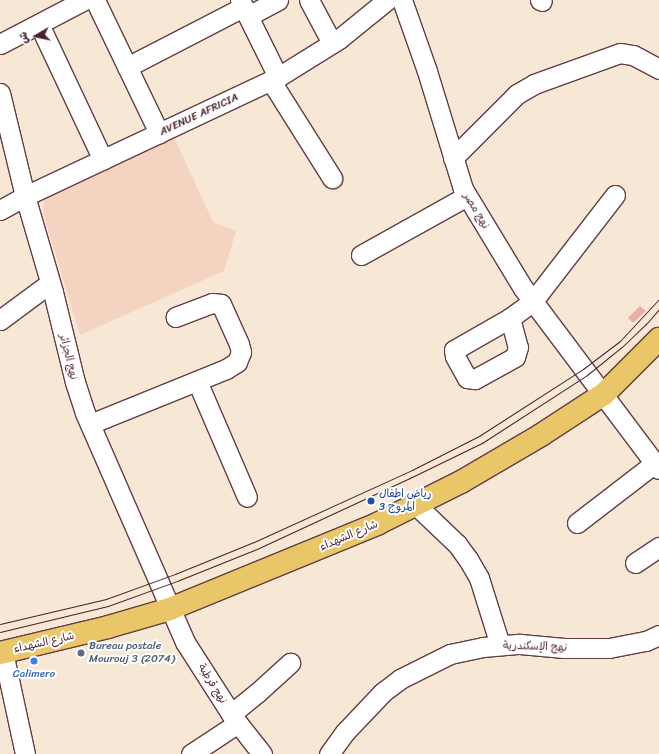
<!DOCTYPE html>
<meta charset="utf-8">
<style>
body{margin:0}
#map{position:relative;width:659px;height:754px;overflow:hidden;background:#f6e8d5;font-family:Sriracha,"Playpen Sans Arabic",sans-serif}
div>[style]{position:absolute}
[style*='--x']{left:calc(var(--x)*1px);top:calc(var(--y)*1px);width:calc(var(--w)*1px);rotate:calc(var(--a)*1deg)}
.built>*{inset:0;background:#f5d3c1}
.building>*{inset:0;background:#e7b0a4}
.roads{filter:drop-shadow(1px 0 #643d44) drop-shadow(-1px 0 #643d44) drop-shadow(0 1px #643d44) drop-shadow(0 -1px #643d44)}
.minor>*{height:19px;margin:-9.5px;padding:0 9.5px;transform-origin:9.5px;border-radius:9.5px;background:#fff}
.major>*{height:22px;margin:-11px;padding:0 11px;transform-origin:11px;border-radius:11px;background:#e9c769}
.tram>*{height:1px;margin:-0.5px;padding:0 0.5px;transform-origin:0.5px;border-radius:0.5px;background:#4a1f2b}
.dots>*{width:11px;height:11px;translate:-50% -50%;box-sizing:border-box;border:2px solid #fff;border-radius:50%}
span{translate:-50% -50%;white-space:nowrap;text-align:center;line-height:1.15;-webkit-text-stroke:4px #fff;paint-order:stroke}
.street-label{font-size:11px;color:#4a1f2b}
.transit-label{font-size:11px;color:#164399}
.left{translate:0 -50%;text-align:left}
.service-label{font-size:11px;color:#4e5e75}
.shop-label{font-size:11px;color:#366cbe}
.north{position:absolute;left:16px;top:16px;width:40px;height:40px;-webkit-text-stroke:3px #fff;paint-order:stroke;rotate:261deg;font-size:11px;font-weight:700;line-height:16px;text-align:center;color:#4a1f2b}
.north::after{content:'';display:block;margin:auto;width:14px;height:18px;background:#4a1f2b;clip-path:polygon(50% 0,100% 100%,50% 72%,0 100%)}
</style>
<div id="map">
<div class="built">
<i style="clip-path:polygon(173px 135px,213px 222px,236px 231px,224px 271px,80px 335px,43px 213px,44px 198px,61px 187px)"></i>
</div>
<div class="building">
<i style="clip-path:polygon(640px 306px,646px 311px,633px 323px,628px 318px)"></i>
</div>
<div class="roads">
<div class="minor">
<i style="--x:95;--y:0;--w:148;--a:64.3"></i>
<i style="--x:240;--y:0;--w:86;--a:63.7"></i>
<i style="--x:309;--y:0;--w:49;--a:61.9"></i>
<i style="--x:402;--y:0;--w:75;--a:70.6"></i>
<i style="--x:427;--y:71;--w:123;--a:73"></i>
<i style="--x:463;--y:189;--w:116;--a:58.8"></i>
<i style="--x:523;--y:288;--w:226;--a:53.1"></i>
<i style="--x:540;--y:0;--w:2;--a:27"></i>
<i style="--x:248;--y:16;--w:34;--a:-28"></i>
<i style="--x:39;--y:24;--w:150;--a:64.8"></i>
<i style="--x:0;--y:44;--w:95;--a:-27.6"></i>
<i style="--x:127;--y:67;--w:131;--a:-27.3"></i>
<i style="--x:271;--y:81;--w:115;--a:57.8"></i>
<i style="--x:0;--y:93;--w:106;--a:76.4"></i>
<i style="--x:25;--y:196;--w:100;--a:73.7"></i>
<i style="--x:53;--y:292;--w:93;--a:76.3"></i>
<i style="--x:75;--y:382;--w:33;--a:72"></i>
<i style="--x:85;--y:413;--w:250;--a:66.4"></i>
<i style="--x:185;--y:642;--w:89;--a:57.4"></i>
<i style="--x:233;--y:717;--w:47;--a:51.9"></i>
<i style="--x:453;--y:158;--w:91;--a:-45"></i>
<i style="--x:517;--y:94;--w:20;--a:-30"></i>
<i style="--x:534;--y:84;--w:91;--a:-19.8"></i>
<i style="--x:620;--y:53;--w:13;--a:9"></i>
<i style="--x:633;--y:55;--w:30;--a:28"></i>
<i style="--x:0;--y:210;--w:29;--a:-29"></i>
<i style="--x:25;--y:196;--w:280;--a:-25.2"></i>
<i style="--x:278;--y:77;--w:72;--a:-31.9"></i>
<i style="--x:339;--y:39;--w:62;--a:-39.1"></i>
<i style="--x:361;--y:255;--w:121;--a:-29.1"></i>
<i style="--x:510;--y:318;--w:30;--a:75"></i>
<i style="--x:518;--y:347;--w:10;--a:107"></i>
<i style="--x:515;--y:357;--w:46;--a:151.2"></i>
<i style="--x:475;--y:379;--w:8;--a:-173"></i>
<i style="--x:467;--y:378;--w:25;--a:-119"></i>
<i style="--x:455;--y:356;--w:6;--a:-99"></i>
<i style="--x:454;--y:350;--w:64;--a:-29.7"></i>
<i style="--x:510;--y:318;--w:29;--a:-36"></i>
<i style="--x:533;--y:301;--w:134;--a:-52.3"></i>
<i style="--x:0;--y:320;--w:62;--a:-36.5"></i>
<i style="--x:197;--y:381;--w:126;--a:66.7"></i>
<i style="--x:90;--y:424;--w:147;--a:-22"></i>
<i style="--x:226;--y:369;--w:13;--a:-32"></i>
<i style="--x:237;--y:362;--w:11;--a:-68"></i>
<i style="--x:241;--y:352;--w:8;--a:-104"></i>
<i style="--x:239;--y:344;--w:44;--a:-114.2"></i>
<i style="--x:221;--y:304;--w:9;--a:-174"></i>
<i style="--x:212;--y:303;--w:39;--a:159"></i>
<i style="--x:416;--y:505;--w:57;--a:43.6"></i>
<i style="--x:457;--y:544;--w:19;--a:54"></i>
<i style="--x:468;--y:559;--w:22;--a:60"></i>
<i style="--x:479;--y:578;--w:70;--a:72.6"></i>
<i style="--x:577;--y:523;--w:98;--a:-37.6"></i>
<i style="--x:635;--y:563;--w:29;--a:-34"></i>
<i style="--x:3;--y:652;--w:104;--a:77.8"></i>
<i style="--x:231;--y:714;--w:33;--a:-39"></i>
<i style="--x:257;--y:693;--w:45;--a:-42.3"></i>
<i style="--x:191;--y:754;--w:56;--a:-33.4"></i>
<i style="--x:329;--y:754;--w:27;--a:-54"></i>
<i style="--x:345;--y:732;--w:55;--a:-46.5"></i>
<i style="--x:383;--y:692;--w:21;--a:-37"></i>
<i style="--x:400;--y:679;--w:56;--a:-26.6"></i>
<i style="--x:450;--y:654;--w:34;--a:-12"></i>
<i style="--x:483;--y:647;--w:37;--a:-5"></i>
<i style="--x:520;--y:644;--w:44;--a:5.2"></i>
<i style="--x:564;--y:648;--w:45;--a:0"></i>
<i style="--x:609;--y:648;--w:38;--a:-11"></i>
<i style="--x:646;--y:641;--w:14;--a:-25"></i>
</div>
<div class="major">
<i style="--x:0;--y:653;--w:111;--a:-13.5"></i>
<i style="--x:108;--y:627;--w:65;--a:-16.2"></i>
<i style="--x:170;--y:609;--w:224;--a:-22.3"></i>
<i style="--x:377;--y:524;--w:94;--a:-26.6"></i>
<i style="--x:461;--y:482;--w:93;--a:-30.4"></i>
<i style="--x:541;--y:435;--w:75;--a:-33.1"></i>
<i style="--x:604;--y:394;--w:78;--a:-45"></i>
</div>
</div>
<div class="tram">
<i style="--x:0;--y:624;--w:109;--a:-13.3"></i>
<i style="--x:106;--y:599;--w:73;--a:-19.9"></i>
<i style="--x:175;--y:574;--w:85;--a:-22.1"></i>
<i style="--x:254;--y:542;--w:174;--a:-24.5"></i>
<i style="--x:412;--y:470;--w:75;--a:-26.9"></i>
<i style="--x:479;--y:436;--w:124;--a:-32.8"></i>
<i style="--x:583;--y:369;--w:46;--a:-37.1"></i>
<i style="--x:620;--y:341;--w:57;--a:-47.1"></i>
<i style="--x:0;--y:632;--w:111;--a:-13.5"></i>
<i style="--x:108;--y:606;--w:73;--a:-19.9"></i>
<i style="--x:177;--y:581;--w:88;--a:-21.9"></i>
<i style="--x:259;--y:548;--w:171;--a:-24.9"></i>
<i style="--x:414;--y:476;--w:76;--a:-25.9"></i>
<i style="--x:482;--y:443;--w:125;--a:-32.9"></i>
<i style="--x:587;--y:375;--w:46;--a:-38.9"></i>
<i style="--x:623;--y:346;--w:33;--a:-44"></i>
<i style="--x:647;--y:323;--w:18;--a:-49"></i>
</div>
<div class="dots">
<i style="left:371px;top:501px;background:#1a4fb4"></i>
<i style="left:81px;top:653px;background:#5c6f8a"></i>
<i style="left:34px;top:661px;background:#3f7fe0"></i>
</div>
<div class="street-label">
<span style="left:199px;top:115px;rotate:-25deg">AVENUE AFRICIA</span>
<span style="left:476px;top:211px;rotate:59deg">نهج مصر</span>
<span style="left:68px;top:357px;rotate:76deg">نهج الجزائر</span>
<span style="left:349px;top:536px;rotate:-23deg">شارع الشهداء</span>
<span style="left:44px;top:643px;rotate:-13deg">شارع الشهداء</span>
<span style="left:535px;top:647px;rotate:2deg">نهج الإسكندرية</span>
<span style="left:212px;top:684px;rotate:58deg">نهج قرطبة</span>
</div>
<div class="transit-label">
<span class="left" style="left:379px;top:501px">رياض اطفال<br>المروج 3</span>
</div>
<div class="service-label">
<span class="left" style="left:89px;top:653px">Bureau postale<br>Mourouj 3 (2074)</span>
</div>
<div class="shop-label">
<span style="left:34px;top:674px">Calimero</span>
</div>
<div class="north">ش</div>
</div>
